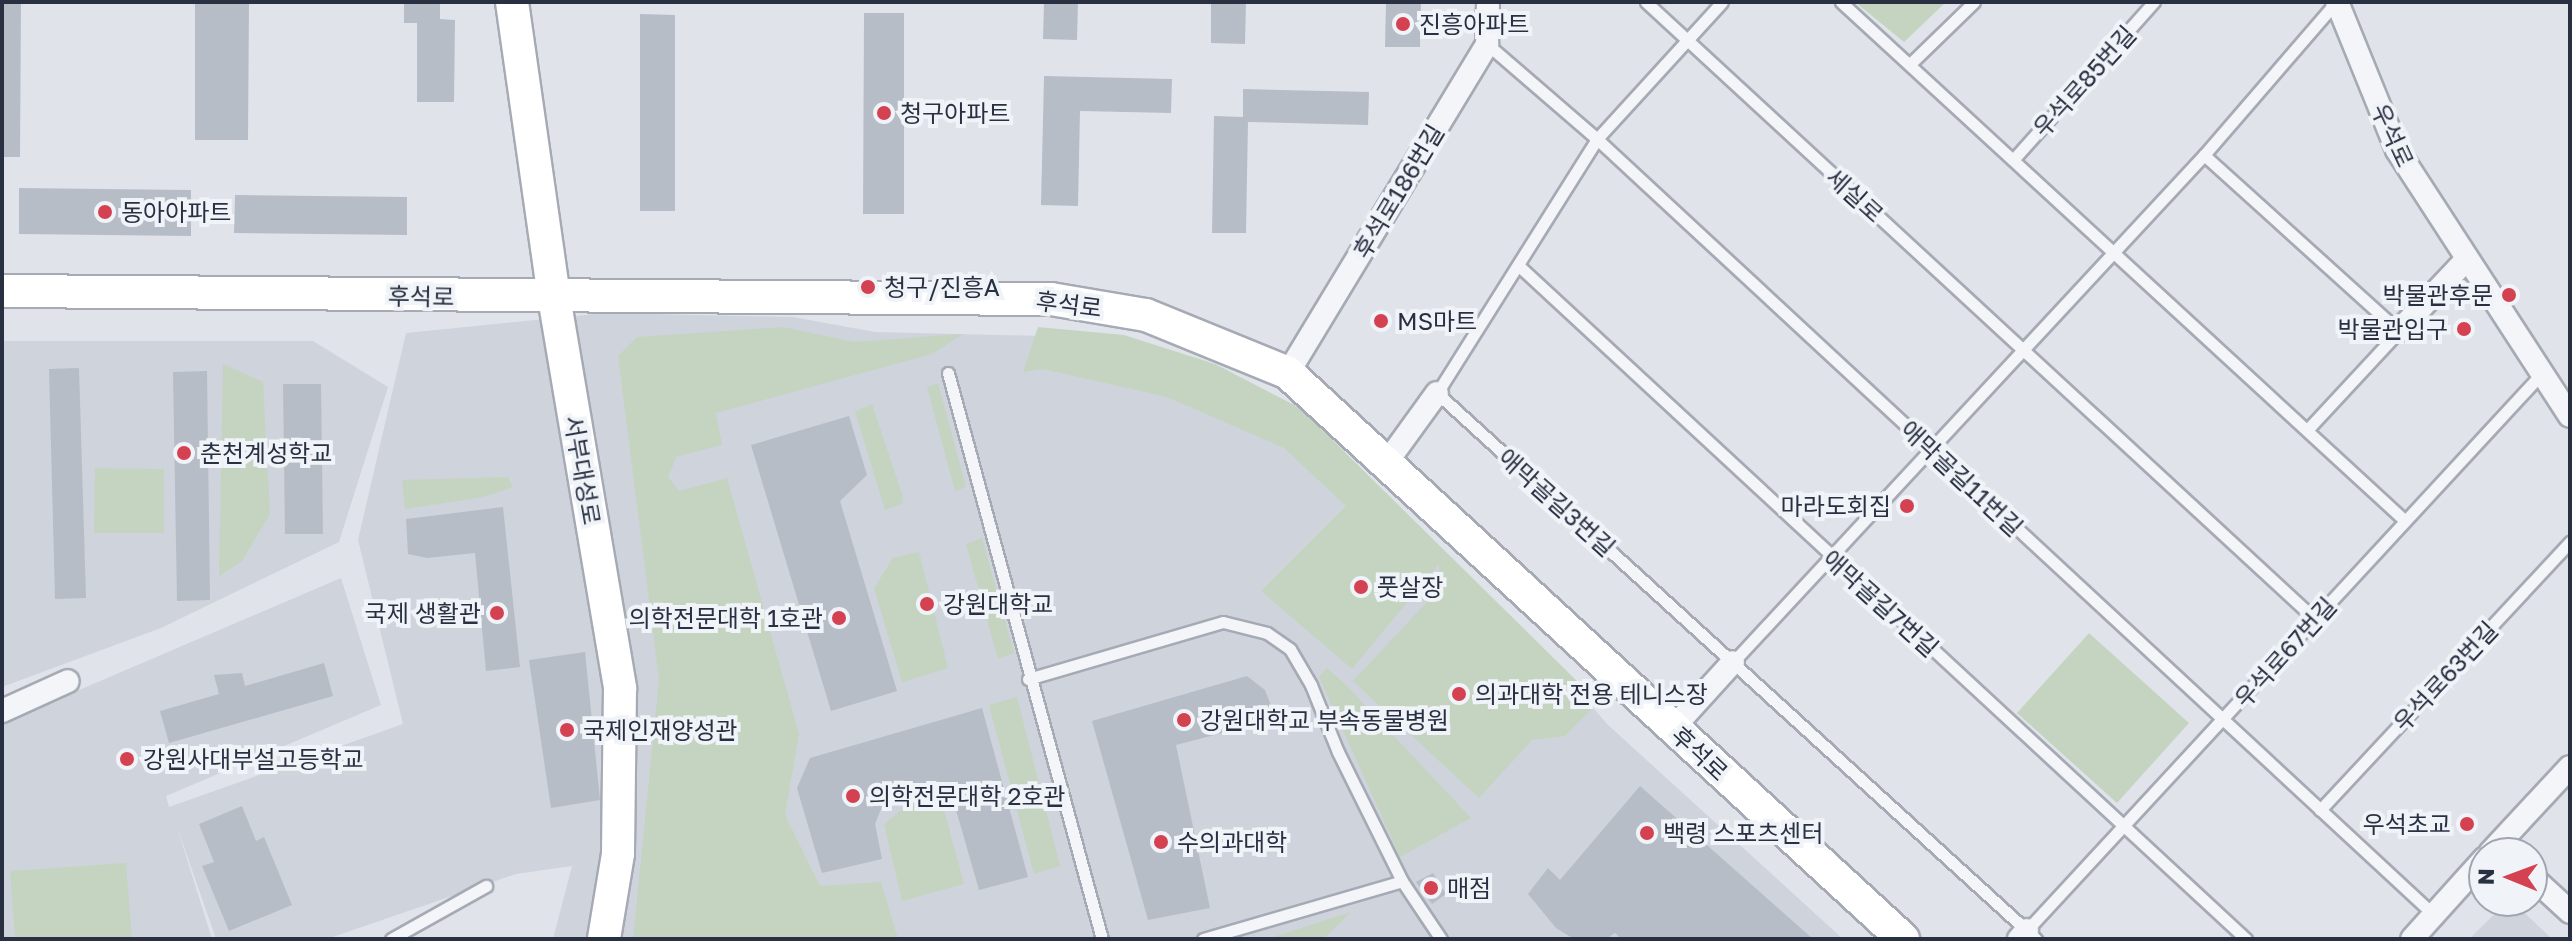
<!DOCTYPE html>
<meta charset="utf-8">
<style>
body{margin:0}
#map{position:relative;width:2572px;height:941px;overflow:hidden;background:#e0e4ea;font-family:"Golos Text","Noto Sans KR",sans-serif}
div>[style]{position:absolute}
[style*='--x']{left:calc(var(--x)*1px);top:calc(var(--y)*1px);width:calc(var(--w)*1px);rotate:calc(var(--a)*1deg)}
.built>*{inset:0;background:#ced3dc}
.green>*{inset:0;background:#c5d4c1}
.building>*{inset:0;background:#b7bdc7}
.roads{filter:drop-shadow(2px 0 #a5aab4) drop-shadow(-2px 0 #a5aab4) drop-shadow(0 2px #a5aab4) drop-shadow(0 -2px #a5aab4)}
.lane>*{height:11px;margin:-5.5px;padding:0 5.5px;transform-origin:5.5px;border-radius:5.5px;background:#f3f5f8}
.street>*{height:22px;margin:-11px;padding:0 11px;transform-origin:11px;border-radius:11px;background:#f3f5f8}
.secondary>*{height:32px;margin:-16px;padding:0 16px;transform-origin:16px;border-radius:16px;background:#fff}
.dots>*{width:22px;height:22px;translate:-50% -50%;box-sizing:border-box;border:4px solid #f0f3f7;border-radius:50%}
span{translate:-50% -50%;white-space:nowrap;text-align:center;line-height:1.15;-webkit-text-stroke:8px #f0f3f7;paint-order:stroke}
.poi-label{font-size:24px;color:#283042}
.left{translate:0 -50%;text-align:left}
.right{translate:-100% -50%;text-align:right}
.street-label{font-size:24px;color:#283042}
.frame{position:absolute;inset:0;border:4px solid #283042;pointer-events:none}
.north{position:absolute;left:2468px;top:837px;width:80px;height:80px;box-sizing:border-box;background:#f0f3f7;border:2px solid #a0a5af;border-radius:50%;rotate:271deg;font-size:22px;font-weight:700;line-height:32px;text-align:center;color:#283042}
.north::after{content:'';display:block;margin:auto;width:28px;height:36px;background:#d44150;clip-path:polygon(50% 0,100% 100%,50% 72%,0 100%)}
</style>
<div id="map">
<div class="built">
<i style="clip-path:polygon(605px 313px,793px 317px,875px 332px,1043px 336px,1304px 443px,1572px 683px,1607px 724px,1843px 939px,553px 939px,572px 866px,516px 874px,327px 939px,216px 939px,176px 824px,212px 939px,2px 939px,2px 723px,341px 578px,381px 705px,166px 796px,169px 807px,403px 724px,358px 540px,406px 333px)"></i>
<i style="clip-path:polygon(2px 341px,313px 341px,388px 387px,339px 542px,161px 628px,2px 687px)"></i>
<i style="clip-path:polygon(2508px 901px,2512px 901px,2552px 939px,2469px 939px)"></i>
</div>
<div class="green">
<i style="clip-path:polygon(1855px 2px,1946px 2px,1904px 42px)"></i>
<i style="clip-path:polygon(783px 327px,854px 342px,963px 334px,932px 354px,716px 413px,722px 445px,676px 457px,668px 477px,679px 491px,727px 478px,799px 734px,785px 815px,820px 886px,881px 882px,898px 939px,633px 939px,659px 679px,618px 356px,637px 337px)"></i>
<i style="clip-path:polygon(1038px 327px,1124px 335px,1215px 364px,1300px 408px,1583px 687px,1603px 697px,1565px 736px,1532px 740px,1479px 798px,1353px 681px,1440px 588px,1439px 564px,1352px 669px,1261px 591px,1346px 506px,1284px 448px,1167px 397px,1043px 369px,1023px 372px)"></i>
<i style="clip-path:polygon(223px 364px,263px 382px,270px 514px,242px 561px,219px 576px)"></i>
<i style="clip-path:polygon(938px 383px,966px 487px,955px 491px,927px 387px)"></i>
<i style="clip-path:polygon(872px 404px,902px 494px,903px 503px,885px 510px,855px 412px)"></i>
<i style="clip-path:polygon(95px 468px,164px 469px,164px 533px,94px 533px)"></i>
<i style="clip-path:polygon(508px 477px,513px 487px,484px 497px,405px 509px,402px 480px)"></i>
<i style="clip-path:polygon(982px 538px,1014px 653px,998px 659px,966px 544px)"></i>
<i style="clip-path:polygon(919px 552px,948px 668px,902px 682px,874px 588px,893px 558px)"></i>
<i style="clip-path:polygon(2089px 633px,2189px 723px,2117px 803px,2017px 713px)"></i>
<i style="clip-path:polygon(1327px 668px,1348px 687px,1471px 818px,1400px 857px,1319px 677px)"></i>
<i style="clip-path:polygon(1017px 697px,1060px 866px,1034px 874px,989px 705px)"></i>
<i style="clip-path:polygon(941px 799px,964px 884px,902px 901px,884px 824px,904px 808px)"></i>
<i style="clip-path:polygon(126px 863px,132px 939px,15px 939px,10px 871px)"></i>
<i style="clip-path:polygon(1351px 912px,1323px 939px,1267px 939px)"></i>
</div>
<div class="building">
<i style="clip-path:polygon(2px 2px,21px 2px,20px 157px,2px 157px)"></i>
<i style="clip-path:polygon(195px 2px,249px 2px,248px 140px,195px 140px)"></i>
<i style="clip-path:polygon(404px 2px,440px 2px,440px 19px,455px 20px,454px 102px,417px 102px,417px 23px,404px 23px)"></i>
<i style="clip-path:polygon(1044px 2px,1078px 2px,1077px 40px,1043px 39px)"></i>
<i style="clip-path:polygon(1211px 2px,1246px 2px,1245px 44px,1211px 43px)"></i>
<i style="clip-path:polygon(1386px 2px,1421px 2px,1420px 47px,1385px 47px)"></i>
<i style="clip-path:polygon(864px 13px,904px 13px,904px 214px,863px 214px)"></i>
<i style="clip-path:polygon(640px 14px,675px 15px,675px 211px,640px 211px)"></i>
<i style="clip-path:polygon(1044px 76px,1172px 79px,1171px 113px,1080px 111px,1078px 206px,1041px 205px)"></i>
<i style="clip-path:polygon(1243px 89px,1369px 92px,1368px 125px,1248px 122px,1246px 233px,1212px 233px,1214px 116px,1243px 117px)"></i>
<i style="clip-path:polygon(19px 188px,191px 190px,191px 236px,19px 234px)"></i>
<i style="clip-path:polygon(235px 195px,407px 197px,407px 235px,234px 233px)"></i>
<i style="clip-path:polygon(79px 368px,86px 598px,55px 599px,49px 369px)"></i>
<i style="clip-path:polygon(207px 371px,210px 600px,177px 601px,173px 372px)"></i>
<i style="clip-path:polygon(283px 384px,321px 384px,323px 534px,285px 534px)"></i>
<i style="clip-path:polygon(849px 416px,867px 475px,840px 501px,897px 691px,831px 711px,751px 445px)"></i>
<i style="clip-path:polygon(503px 507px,520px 667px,486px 671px,475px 553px,427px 558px,408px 554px,406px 519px)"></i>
<i style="clip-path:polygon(585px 652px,600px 800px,551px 808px,529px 660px)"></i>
<i style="clip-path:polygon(324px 663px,333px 696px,169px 743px,160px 711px,219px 694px,214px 675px,242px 673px,245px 686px)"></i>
<i style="clip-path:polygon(1247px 676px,1265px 690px,1276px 719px,1176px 745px,1210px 908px,1148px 920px,1092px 721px)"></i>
<i style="clip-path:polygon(982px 708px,1028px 877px,979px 890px,948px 782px,883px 804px,875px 824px,882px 859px,822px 873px,797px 788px,810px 758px)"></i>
<i style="clip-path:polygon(1640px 786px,1813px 939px,1621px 939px,1615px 933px,1606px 939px,1574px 939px,1556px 928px,1528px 894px,1548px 868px,1560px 880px)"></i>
<i style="clip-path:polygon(242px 806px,256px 841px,264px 837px,292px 905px,229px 931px,202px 866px,214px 862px,199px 824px)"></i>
<i style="clip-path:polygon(1433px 873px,1446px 894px,1432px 904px,1416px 882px)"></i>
</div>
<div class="roads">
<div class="lane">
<i style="--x:1646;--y:2;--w:911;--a:42.69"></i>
<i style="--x:1722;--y:2;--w:185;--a:132.4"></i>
<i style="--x:1597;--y:139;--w:300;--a:122.2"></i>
<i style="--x:1437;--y:393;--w:811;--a:42.35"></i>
<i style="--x:1841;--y:2;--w:764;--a:42.61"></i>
<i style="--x:1487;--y:44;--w:145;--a:40.8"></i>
<i style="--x:1597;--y:139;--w:1141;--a:42.83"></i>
<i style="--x:1910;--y:64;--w:89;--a:-44.1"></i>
<i style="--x:2204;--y:155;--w:263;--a:42.1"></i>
<i style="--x:2399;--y:331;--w:134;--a:132.9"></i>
<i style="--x:2013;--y:160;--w:212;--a:-48.3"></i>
<i style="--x:1519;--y:266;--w:991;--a:42.79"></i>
<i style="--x:948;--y:373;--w:587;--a:74.78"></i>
<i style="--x:1733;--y:662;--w:692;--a:-47.11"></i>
<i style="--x:2204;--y:155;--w:202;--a:-49.2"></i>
<i style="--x:1028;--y:679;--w:203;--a:-16.3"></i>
<i style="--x:1223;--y:622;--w:45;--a:14"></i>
<i style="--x:1267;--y:633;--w:28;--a:35"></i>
<i style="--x:1290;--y:649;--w:42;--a:59.7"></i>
<i style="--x:1311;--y:685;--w:72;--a:68.1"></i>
<i style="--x:1338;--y:752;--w:144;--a:63.6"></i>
<i style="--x:2320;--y:810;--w:367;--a:-47"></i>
<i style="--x:2027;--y:930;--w:759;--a:-47.24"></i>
<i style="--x:391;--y:939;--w:109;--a:-29.2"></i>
<i style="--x:1203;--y:939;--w:207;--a:-16.2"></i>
<i style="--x:1402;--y:881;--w:70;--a:56.1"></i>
</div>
<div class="street">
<i style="--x:2337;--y:2;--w:160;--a:67.9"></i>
<i style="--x:2397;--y:150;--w:317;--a:57"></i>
<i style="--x:2399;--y:331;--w:98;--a:-46.7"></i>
<i style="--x:1288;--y:373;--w:385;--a:-58.8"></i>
<i style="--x:1487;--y:44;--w:42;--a:-88.6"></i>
<i style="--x:1387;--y:462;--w:85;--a:-54.1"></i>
<i style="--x:2;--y:711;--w:72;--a:-24.4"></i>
<i style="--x:1673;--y:728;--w:89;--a:-47.7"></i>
<i style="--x:2490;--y:853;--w:117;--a:-47.1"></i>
<i style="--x:2532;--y:877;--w:52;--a:42.6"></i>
<i style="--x:2019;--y:939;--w:12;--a:-48"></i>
<i style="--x:2412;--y:939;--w:108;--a:-48"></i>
</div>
<div class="secondary">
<i style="--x:512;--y:2;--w:298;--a:81.9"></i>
<i style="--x:554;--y:297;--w:397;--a:80.4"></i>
<i style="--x:620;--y:688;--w:166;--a:90.7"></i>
<i style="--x:618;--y:854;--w:86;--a:99.4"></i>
<i style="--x:2;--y:291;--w:1049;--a:0.44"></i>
<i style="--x:1051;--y:299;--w:96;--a:9.6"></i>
<i style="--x:1146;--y:315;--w:153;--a:22.2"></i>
<i style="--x:1288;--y:373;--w:836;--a:42.62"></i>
</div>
</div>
<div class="dots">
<i style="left:1403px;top:24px;background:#d44150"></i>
<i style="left:884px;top:113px;background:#d44150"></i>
<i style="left:105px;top:212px;background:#d44150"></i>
<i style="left:868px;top:287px;background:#d44150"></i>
<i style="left:2509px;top:295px;background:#d44150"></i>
<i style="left:1381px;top:321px;background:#d44150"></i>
<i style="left:2464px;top:329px;background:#d44150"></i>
<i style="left:184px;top:453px;background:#d44150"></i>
<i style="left:1907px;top:506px;background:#d44150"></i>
<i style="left:1361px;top:587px;background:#d44150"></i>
<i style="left:927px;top:604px;background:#d44150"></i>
<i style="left:497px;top:613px;background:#d44150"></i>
<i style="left:839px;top:618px;background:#d44150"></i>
<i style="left:1459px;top:694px;background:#d44150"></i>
<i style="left:1184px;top:720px;background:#d44150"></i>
<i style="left:567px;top:730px;background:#d44150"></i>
<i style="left:127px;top:759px;background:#d44150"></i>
<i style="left:853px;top:796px;background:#d44150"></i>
<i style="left:2467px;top:824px;background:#d44150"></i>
<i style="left:1647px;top:833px;background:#d44150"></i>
<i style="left:1161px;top:842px;background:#d44150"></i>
<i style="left:1431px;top:888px;background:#d44150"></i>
</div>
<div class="poi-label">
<span class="left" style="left:1419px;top:24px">진흥아파트</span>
<span class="left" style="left:900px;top:113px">청구아파트</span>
<span class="left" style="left:121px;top:212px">동아아파트</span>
<span class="left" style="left:884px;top:287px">청구/진흥A</span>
<span class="right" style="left:2493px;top:295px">박물관후문</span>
<span class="left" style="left:1397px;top:321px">MS마트</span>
<span class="right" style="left:2448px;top:329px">박물관입구</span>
<span class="left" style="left:200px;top:453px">춘천계성학교</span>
<span class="right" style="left:1891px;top:506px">마라도회집</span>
<span class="left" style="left:1377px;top:587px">풋살장</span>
<span class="left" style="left:943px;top:604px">강원대학교</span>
<span class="right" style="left:481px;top:613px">국제 생활관</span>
<span class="right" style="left:823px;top:618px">의학전문대학 1호관</span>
<span class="left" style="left:1475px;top:694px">의과대학 전용 테니스장</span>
<span class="left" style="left:1200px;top:720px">강원대학교 부속동물병원</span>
<span class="left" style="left:583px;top:730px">국제인재양성관</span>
<span class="left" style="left:143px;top:759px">강원사대부설고등학교</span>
<span class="left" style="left:869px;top:796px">의학전문대학 2호관</span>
<span class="right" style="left:2451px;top:824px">우석초교</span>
<span class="left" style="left:1663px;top:833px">백령 스포츠센터</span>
<span class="left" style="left:1177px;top:842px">수의과대학</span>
<span class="left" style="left:1447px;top:888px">매점</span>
</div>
<div class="street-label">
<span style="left:2084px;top:81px;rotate:-48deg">우석로85번길</span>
<span style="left:2393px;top:135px;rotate:65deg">우석로</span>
<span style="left:1398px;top:191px;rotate:-59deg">후석로186번길</span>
<span style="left:1855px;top:195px;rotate:42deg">세실로</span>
<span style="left:421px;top:296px;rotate:1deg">후석로</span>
<span style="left:1069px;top:304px;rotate:7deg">후석로</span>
<span style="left:583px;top:470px;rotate:80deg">서부대성로</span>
<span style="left:1962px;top:478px;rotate:43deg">애막골길11번길</span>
<span style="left:1557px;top:502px;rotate:42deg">애막골길3번길</span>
<span style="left:1881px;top:603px;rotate:42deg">애막골길7번길</span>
<span style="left:2285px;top:652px;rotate:-48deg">우석로67번길</span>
<span style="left:2445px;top:676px;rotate:-47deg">우석로63번길</span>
<span style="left:1700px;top:753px;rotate:43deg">후석로</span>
</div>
<div class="frame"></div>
<div class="north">N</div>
</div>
